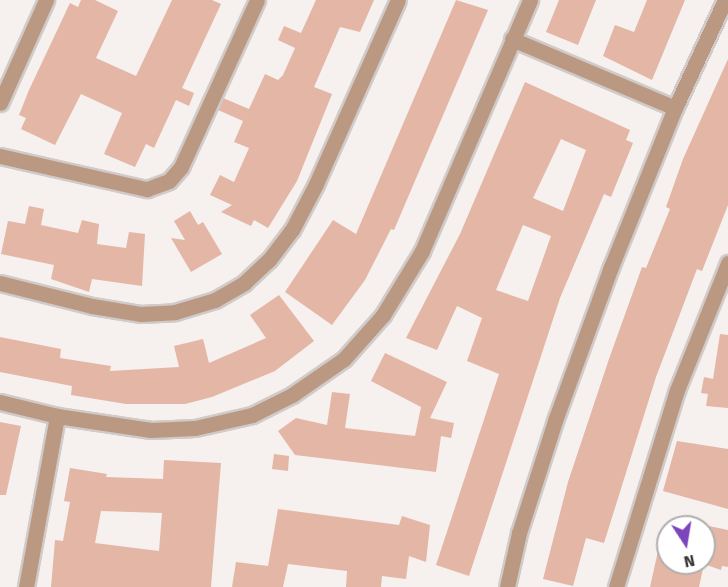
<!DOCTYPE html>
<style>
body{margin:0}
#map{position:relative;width:728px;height:587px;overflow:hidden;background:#f6f0ee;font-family:"Fira Sans",sans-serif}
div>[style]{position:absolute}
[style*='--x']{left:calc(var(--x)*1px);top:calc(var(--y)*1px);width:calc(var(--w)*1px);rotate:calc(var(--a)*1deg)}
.building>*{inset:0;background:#e4b6a6}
.roads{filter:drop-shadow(2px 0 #d0cbc9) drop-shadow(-2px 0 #d0cbc9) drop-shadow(0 2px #d0cbc9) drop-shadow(0 -2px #d0cbc9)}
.minor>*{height:15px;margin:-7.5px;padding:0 7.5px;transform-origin:7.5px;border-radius:7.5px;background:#bb9881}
span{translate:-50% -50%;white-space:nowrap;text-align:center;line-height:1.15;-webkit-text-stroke:4.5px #fff;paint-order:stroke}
.north{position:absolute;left:656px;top:515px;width:60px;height:60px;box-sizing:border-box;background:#fff;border:2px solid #b0afae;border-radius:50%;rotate:168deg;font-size:16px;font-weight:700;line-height:24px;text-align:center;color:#393635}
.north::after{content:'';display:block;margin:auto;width:21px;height:27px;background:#7d45bc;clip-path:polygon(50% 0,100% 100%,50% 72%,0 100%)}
</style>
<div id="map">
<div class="building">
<i style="clip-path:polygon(81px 0,95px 0,118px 11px,96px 58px,136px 76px,172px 0,212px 0,221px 4px,182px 88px,194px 93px,189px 106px,176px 100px,154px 148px,146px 144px,135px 167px,104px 154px,122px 113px,81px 94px,55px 145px,21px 129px,26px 118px,19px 115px,29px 90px,70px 3px,78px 7px)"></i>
<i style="clip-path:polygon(316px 0,374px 0,360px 32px,340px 27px,314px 87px,332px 94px,297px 181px,268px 228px,254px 220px,251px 226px,221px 212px,232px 205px,210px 195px,220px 175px,234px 182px,249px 148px,234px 142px,243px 121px,218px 110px,223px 98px,249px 109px,265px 74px,278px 80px,283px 75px,295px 48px,278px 40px,284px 26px,301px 33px)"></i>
<i style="clip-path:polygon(456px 0,488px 10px,394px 230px,391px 229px,365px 280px,332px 325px,285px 292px,333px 220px,356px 234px)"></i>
<i style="clip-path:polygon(559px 0,596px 0,578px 45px,546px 32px)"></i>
<i style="clip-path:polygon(647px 0,685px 0,652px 80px,603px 56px,615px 25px,634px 32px)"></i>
<i style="clip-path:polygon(728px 59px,728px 205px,702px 271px,697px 269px,656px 377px,604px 543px,586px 538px,573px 586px,543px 579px,568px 482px,609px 359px,642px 267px,646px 268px,670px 209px,666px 207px,683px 159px)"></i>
<i style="clip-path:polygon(evenodd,525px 82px,630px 130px,626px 140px,633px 143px,611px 197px,604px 194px,560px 298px,469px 576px,436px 565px,499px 374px,467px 361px,482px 318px,457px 306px,437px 350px,406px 338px,460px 234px,525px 82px,561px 139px,586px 150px,563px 211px,533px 198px,561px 139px,525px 82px,523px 225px,551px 236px,528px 301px,496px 290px,523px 225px)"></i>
<i style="clip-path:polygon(29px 206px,44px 209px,41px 225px,78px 233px,82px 220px,99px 224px,97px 244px,126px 248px,129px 232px,145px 234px,142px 286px,92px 279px,89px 292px,51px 279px,54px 265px,1px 254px,8px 221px,25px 224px)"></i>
<i style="clip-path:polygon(190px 211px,198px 225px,203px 222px,222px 254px,191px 272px,171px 238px,185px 240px,174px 221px)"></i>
<i style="clip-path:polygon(279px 295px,314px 341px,275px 371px,212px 397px,185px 404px,126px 404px,71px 395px,72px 386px,0 372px,0 337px,61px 349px,60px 358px,111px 366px,110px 371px,179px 367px,174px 346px,203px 339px,209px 363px,266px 338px,250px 315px)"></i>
<i style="clip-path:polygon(720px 334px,728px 335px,728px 408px,706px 406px,708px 394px,701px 393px,704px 377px,713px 379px)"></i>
<i style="clip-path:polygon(385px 353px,447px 382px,430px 418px,454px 423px,451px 438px,441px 436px,436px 472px,295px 455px,278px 431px,296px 418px,327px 425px,332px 392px,350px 394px,345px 428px,415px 436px,421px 407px,371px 381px)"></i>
<i style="clip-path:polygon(0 422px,21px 426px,6px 495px,0 495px)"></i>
<i style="clip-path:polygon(677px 441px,728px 449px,728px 509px,663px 491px)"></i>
<i style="clip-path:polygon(274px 454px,289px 456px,288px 471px,272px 469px)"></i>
<i style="clip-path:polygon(evenodd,164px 460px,221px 463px,211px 587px,51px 587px,55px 540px,63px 541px,70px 502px,64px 501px,70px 468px,107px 474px,106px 477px,163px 479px,164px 460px,101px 511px,162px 513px,159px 551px,95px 543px,101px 511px)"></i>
<i style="clip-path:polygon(278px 509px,399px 525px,402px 516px,430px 525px,426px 562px,409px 556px,406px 579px,382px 576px,381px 587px,346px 587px,347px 571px,288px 564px,283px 587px,232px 587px,236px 562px,268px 566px)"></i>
<i style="clip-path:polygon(704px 525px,728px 530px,728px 567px,722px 566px,721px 570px,704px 564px,699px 587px,650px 587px,662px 533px,668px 534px,668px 563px,704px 563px)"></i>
</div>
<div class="roads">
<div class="minor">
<i style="--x:512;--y:39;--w:177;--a:22.9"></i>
<i style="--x:0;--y:103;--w:113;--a:-65.9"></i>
<i style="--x:0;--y:156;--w:151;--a:12.7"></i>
<i style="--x:147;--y:189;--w:23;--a:-20"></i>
<i style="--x:169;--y:181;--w:18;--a:-49"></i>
<i style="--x:181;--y:167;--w:183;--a:-65.5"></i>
<i style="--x:0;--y:283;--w:95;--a:14"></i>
<i style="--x:92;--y:306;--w:50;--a:9.3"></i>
<i style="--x:141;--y:314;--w:34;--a:-3"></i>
<i style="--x:175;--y:312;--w:42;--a:-16.7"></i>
<i style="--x:215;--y:300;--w:34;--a:-30"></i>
<i style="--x:244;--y:283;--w:34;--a:-43"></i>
<i style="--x:269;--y:260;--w:38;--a:-53"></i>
<i style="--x:292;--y:230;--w:52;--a:-62.4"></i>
<i style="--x:316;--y:184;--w:201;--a:-66"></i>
<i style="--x:0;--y:402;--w:59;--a:13.8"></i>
<i style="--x:57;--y:416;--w:95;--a:8.5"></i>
<i style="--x:151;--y:430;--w:44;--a:-2.6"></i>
<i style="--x:195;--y:428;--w:58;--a:-12.8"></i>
<i style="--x:252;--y:415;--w:45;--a:-26.6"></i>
<i style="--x:292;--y:395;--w:63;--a:-34.7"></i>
<i style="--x:344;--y:359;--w:59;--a:-48.4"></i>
<i style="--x:383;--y:315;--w:75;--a:-58.6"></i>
<i style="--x:422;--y:251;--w:273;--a:-66.7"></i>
<i style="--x:26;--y:587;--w:174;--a:-79.7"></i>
<i style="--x:507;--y:587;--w:55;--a:-77.5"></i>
<i style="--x:519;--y:533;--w:121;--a:-72.2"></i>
<i style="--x:556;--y:418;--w:161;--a:-70"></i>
<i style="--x:611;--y:267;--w:171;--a:-68.1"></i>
<i style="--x:675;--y:108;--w:119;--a:-65.2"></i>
<i style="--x:616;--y:587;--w:206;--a:-72.8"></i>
<i style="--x:677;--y:390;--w:137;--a:-68.1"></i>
</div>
</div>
<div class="north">N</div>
</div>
